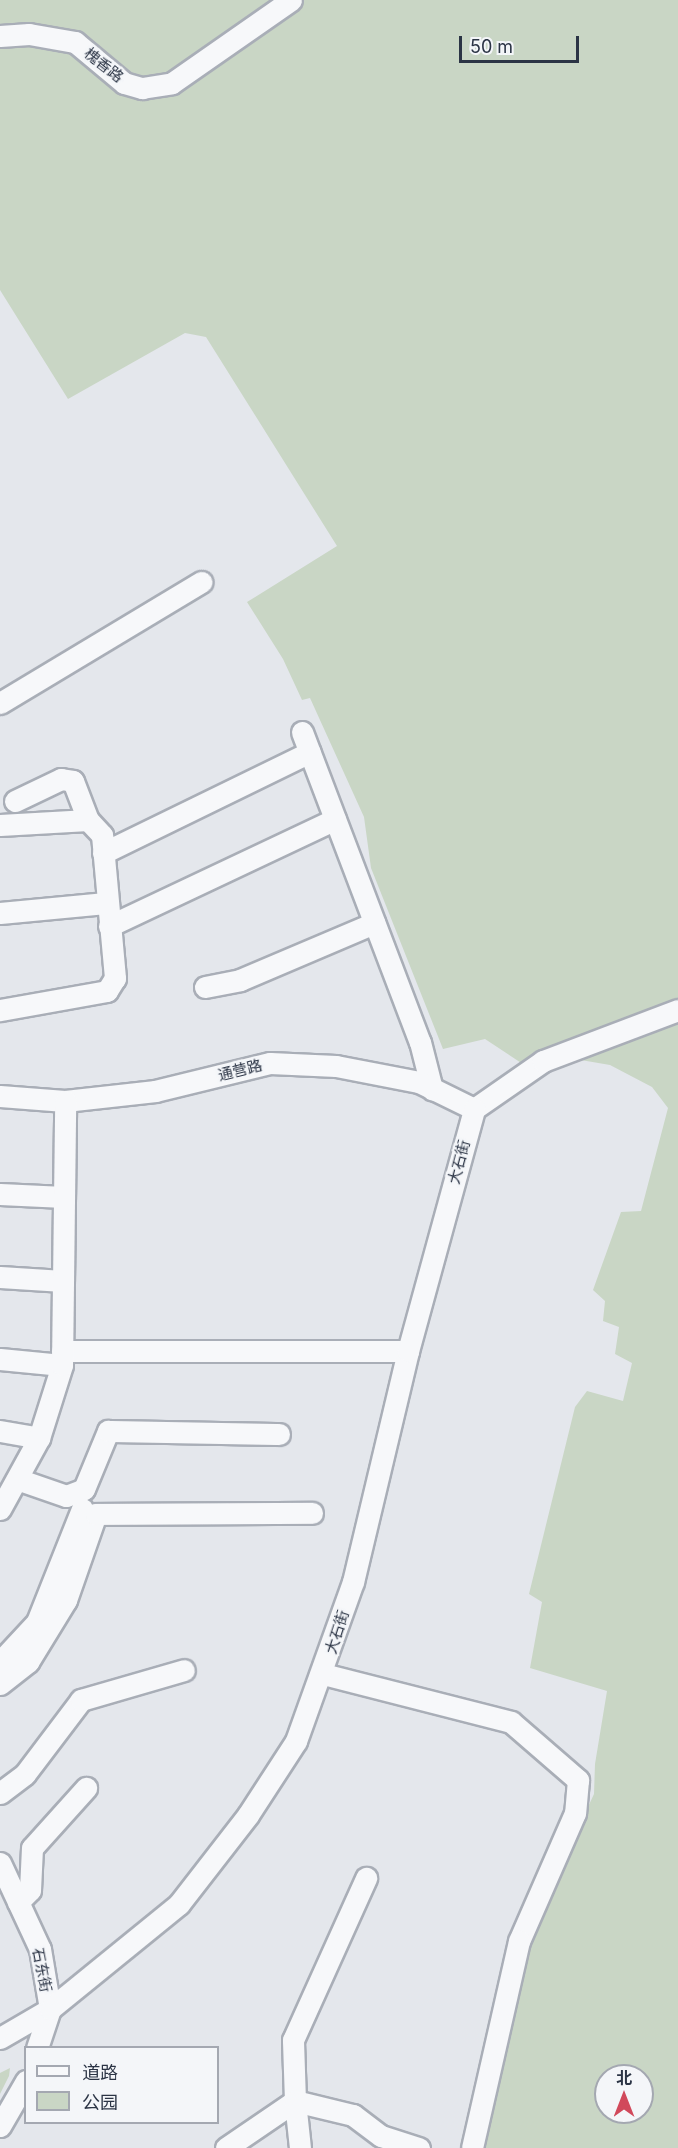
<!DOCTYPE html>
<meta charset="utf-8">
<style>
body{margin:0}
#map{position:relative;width:678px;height:2148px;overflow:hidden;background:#e4e7ec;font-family:Inter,"Noto Sans SC",sans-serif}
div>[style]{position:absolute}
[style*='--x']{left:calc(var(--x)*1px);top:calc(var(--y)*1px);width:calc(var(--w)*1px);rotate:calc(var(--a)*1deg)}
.green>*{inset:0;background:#c9d6c5}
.roads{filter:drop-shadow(2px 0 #a9aeb7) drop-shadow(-2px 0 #a9aeb7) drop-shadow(0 2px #a9aeb7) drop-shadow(0 -2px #a9aeb7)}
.minor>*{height:21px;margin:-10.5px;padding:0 10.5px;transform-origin:10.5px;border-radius:10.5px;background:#f7f8fa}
span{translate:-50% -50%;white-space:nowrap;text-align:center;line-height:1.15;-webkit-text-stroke:4.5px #f4f6f9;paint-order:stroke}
.street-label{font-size:15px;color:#2b3445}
.legend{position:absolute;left:24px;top:2046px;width:195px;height:78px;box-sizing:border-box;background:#f4f6f9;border:2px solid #a4a8b1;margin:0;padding:8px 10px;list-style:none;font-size:18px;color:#2b3445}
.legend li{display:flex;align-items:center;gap:12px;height:30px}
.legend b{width:30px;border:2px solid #a4a8b1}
.north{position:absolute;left:594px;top:2064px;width:60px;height:60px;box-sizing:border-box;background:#f4f6f9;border:2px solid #a4a8b1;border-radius:50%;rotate:0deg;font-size:16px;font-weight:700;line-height:24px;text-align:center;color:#2b3445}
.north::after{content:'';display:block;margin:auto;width:21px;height:27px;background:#d1495b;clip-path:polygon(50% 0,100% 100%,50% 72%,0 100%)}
.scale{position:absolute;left:459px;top:36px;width:120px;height:27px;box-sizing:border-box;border:3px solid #2b3445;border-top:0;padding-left:8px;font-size:18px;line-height:21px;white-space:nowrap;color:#2b3445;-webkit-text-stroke:4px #f4f6f9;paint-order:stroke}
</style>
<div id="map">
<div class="green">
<i style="clip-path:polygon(evenodd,0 0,678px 0,678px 2148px,478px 2148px,530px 1932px,594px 1794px,595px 1764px,607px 1691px,530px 1668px,542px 1602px,529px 1594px,575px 1407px,587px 1391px,623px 1401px,632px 1363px,615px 1354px,619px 1327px,603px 1321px,605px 1301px,593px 1290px,621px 1212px,641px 1211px,668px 1108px,652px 1087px,610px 1065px,575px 1059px,538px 1074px,485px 1039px,443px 1049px,371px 868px,364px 817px,310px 698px,302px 700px,283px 659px,247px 602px,337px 546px,206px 337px,185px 333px,68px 399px,0 290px,0 0,606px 2076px,642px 2076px,642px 2112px,606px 2112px,606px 2076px)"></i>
<i style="clip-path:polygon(10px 2068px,9px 2076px,0 2094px,0 2073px)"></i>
</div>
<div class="roads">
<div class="minor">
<i style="--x:0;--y:36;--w:29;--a:-4"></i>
<i style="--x:29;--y:34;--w:47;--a:9.9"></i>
<i style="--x:75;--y:42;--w:64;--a:39.9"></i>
<i style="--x:124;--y:83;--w:19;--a:16"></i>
<i style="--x:142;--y:88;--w:30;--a:-9"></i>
<i style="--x:172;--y:83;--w:145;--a:-34.9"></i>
<i style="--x:0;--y:703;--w:235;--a:-31"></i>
<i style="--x:302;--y:732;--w:332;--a:69.2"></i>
<i style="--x:420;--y:1042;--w:49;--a:75.7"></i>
<i style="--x:15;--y:801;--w:51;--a:-25.6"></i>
<i style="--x:61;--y:779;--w:12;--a:9"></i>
<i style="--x:73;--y:781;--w:42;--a:69"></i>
<i style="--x:0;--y:825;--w:88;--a:-3.3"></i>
<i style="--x:88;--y:820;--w:21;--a:47"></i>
<i style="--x:102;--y:835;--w:144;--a:84.8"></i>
<i style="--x:115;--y:978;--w:15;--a:122"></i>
<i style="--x:107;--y:991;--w:109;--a:169.9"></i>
<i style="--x:103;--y:853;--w:230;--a:-26"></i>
<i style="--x:0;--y:913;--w:106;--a:-5.4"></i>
<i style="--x:109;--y:926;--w:250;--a:-25.3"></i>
<i style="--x:205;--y:987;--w:36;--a:-11"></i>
<i style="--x:240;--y:980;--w:146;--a:-23"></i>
<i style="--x:0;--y:1096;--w:65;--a:4.4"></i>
<i style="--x:65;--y:1101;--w:91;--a:-6.3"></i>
<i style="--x:155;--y:1091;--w:118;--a:-13.7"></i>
<i style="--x:270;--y:1063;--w:66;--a:2.6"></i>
<i style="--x:336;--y:1066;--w:85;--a:10.9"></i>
<i style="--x:419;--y:1082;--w:61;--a:26.1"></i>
<i style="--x:474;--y:1109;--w:84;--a:-34.8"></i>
<i style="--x:543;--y:1061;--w:144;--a:-20.7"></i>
<i style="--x:0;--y:1194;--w:64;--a:2.7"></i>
<i style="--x:0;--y:1277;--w:63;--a:3.6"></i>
<i style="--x:62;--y:1351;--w:346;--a:0"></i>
<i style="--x:0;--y:1359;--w:62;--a:5.5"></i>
<i style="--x:0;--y:1431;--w:40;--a:10"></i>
<i style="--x:17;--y:1479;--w:52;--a:19.1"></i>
<i style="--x:66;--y:1496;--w:19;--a:-21"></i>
<i style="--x:84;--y:1489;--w:63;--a:-67.5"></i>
<i style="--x:108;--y:1431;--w:171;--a:1"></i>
<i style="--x:0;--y:1509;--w:81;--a:-61.2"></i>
<i style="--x:39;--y:1438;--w:77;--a:-72.5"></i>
<i style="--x:62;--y:1365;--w:264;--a:-89.3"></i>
<i style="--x:0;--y:1662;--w:54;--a:-47.2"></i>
<i style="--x:37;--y:1622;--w:122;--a:-68.3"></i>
<i style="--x:323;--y:1674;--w:194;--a:14.3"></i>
<i style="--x:511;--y:1722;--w:89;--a:40.9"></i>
<i style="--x:578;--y:1780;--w:33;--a:95"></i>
<i style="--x:575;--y:1813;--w:140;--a:113.6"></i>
<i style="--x:519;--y:1941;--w:212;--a:102.8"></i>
<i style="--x:0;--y:1684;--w:36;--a:-38"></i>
<i style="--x:28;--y:1662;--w:73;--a:-58.5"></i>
<i style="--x:66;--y:1600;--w:91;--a:-70.8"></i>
<i style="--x:96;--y:1514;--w:216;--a:-0.3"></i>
<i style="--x:0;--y:1793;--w:31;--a:-37"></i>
<i style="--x:25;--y:1774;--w:93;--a:-52.9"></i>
<i style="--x:81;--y:1700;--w:107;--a:-16.2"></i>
<i style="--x:0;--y:1863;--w:95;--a:65.1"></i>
<i style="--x:40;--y:1949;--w:61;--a:80.5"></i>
<i style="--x:50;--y:2009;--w:41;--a:108.4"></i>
<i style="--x:18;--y:1902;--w:17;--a:-45"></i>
<i style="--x:30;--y:1890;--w:42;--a:-87.3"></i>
<i style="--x:32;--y:1848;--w:81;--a:-48"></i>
<i style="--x:0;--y:2038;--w:58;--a:-30.1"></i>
<i style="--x:50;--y:2009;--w:166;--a:-39.1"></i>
<i style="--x:179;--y:1904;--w:113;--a:-52.2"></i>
<i style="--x:248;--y:1815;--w:88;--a:-57"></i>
<i style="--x:296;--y:1741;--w:169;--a:-70.3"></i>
<i style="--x:353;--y:1582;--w:237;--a:-76.6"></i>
<i style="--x:408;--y:1351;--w:251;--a:-74.7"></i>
<i style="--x:0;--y:2126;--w:52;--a:-60"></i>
<i style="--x:226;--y:2148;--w:83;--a:-34.3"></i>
<i style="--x:295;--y:2101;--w:61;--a:-91.9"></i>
<i style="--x:293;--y:2040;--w:178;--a:-65.7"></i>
<i style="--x:300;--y:2148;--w:47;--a:-96.1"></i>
<i style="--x:295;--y:2101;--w:60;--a:13.6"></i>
<i style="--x:353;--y:2115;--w:35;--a:37"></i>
<i style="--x:381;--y:2136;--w:40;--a:18"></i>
</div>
</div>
<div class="street-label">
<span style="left:104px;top:65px;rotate:38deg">槐香路</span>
<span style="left:240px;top:1070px;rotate:-14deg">通营路</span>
<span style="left:459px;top:1162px;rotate:-75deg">大石街</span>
<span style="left:337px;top:1632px;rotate:-72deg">大石街</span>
<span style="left:42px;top:1970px;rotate:79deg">石东街</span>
</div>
<ul class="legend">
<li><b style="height:8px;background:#f7f8fa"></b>道路</li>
<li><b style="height:16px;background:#c9d6c5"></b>公园</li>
</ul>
<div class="north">北</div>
<div class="scale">50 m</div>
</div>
